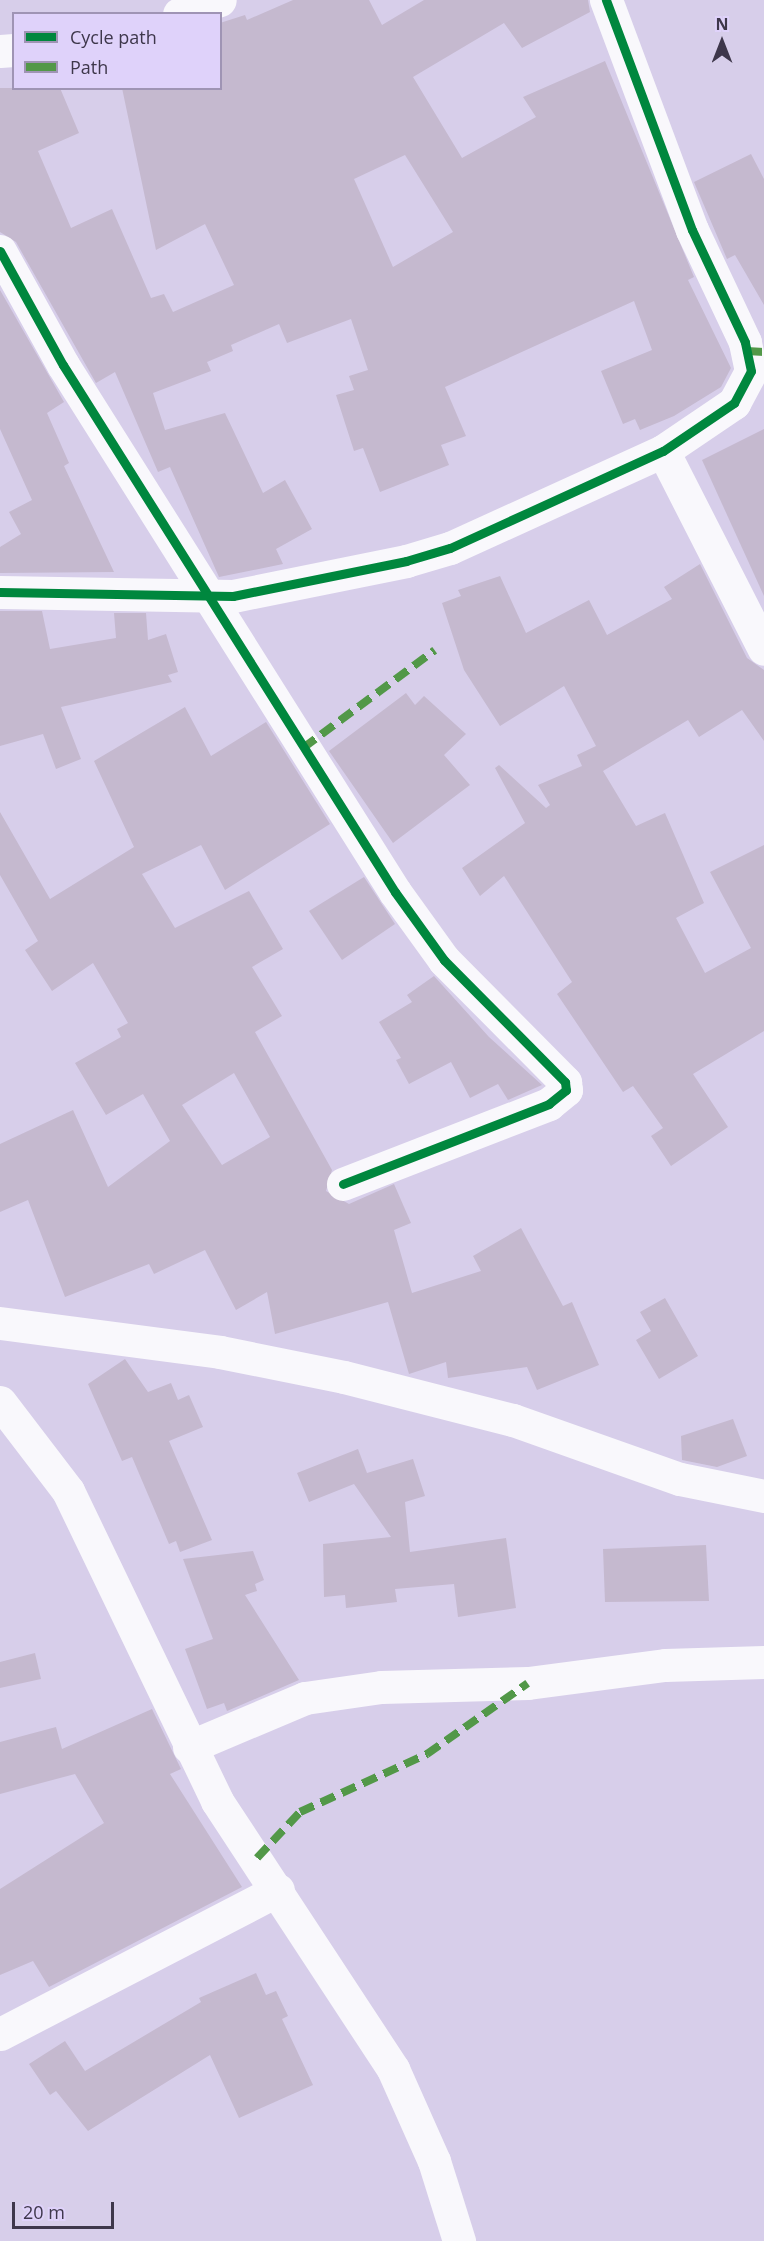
<!DOCTYPE html>
<style>
body{margin:0}
#map{position:relative;width:764px;height:2241px;overflow:hidden;background:#d7ceea;font-family:"Open Sans",sans-serif}
div>[style]{position:absolute}
[style*='--x']{left:calc(var(--x)*1px);top:calc(var(--y)*1px);width:calc(var(--w)*1px);rotate:calc(var(--a)*1deg)}
.building>*{inset:0;background:#c5b9cf}
.minor>*{height:33px;margin:-16.5px;padding:0 16.5px;transform-origin:16.5px;border-radius:16.5px;background:#f9f8fc}
.quiet>*{height:8px;margin-top:-4px;transform-origin:0;background:repeating-linear-gradient(90deg,#529848 0 15px,transparent 0 23px)}
.cycleway>*{height:9px;margin:-4.5px;padding:0 4.5px;transform-origin:4.5px;border-radius:4.5px;background:#00873e}
span{translate:-50% -50%;white-space:nowrap;text-align:center;line-height:1.15;-webkit-text-stroke:5px #dfd2fa;paint-order:stroke}
.legend{position:absolute;left:12px;top:12px;width:210px;height:78px;box-sizing:border-box;background:#dfd2fa;border:2px solid #9f94b4;margin:0;padding:8px 10px;list-style:none;font-size:18px;color:#3e374b}
.legend li{display:flex;align-items:center;gap:12px;height:30px}
.legend b{width:30px;border:2px solid #9f94b4}
.north{position:absolute;left:692px;top:12px;width:60px;height:60px;-webkit-text-stroke:4px #dfd2fa;paint-order:stroke;rotate:0deg;font-size:16px;font-weight:700;line-height:24px;text-align:center;color:#3e374b}
.north::after{content:'';display:block;margin:auto;width:21px;height:27px;background:#3e374b;clip-path:polygon(50% 0,100% 100%,50% 72%,0 100%)}
.scale{position:absolute;left:12px;top:2202px;width:102px;height:27px;box-sizing:border-box;border:3px solid #3e374b;border-top:0;padding-left:8px;font-size:18px;line-height:21px;white-space:nowrap;color:#3e374b;-webkit-text-stroke:4px #dfd2fa;paint-order:stroke}
</style>
<div id="map">
<div class="building">
<i style="clip-path:polygon(evenodd,293px 0,369px 0,382px 25px,424px 0,588px 0,590px 12px,522px 48px,504px 23px,413px 77px,462px 158px,536px 117px,523px 97px,605px 61px,694px 277px,688px 280px,731px 368px,721px 387px,674px 416px,640px 430px,635px 419px,623px 424px,601px 371px,652px 350px,634px 301px,445px 387px,466px 436px,441px 445px,449px 465px,380px 492px,363px 448px,354px 451px,336px 395px,354px 390px,349px 376px,368px 370px,351px 319px,287px 343px,279px 324px,231px 345px,233px 351px,207px 362px,211px 371px,153px 393px,165px 430px,225px 413px,263px 493px,285px 480px,312px 529px,276px 549px,283px 564px,219px 577px,170px 467px,158px 472px,115px 372px,96px 383px,16px 242px,0 232px,0 88px,60px 88px,79px 133px,38px 151px,71px 228px,112px 209px,151px 298px,164px 294px,173px 312px,234px 285px,205px 224px,156px 250px,122px 88px,220px 88px,220px 23px,245px 15px,247px 20px,293px 0,405px 155px,453px 232px,393px 267px,354px 179px,405px 155px)"></i>
<i style="clip-path:polygon(751px 154px,764px 179px,764px 305px,735px 255px,727px 259px,694px 182px)"></i>
<i style="clip-path:polygon(0 290px,64px 402px,47px 413px,69px 463px,64px 466px,114px 572px,0 573px,0 547px,21px 534px,9px 512px,32px 500px,0 429px)"></i>
<i style="clip-path:polygon(764px 429px,764px 596px,702px 460px)"></i>
<i style="clip-path:polygon(700px 564px,747px 658px,764px 670px,764px 741px,742px 710px,699px 737px,688px 720px,603px 771px,636px 826px,665px 813px,704px 903px,676px 918px,705px 973px,751px 948px,710px 872px,764px 845px,764px 1031px,693px 1074px,728px 1127px,671px 1166px,651px 1136px,663px 1128px,633px 1086px,623px 1092px,557px 994px,572px 982px,504px 876px,480px 896px,462px 868px,525px 823px,495px 768px,499px 765px,546px 808px,550px 805px,538px 785px,582px 766px,577px 755px,596px 746px,564px 686px,500px 726px,464px 670px,442px 603px,461px 596px,458px 590px,500px 576px,526px 633px,589px 600px,607px 635px,672px 599px,664px 587px)"></i>
<i style="clip-path:polygon(0 611px,42px 611px,50px 649px,116px 638px,114px 613px,146px 613px,148px 640px,166px 634px,178px 672px,168px 675px,172px 682px,61px 707px,81px 759px,56px 769px,43px 734px,0 746px)"></i>
<i style="clip-path:polygon(406px 693px,415px 705px,424px 696px,466px 734px,444px 755px,470px 785px,393px 843px,329px 751px)"></i>
<i style="clip-path:polygon(evenodd,185px 707px,211px 756px,266px 722px,330px 824px,225px 890px,201px 845px,142px 874px,175px 928px,249px 891px,283px 949px,252px 967px,282px 1016px,255px 1032px,332px 1170px,326px 1191px,349px 1204px,394px 1184px,411px 1223px,394px 1230px,412px 1293px,481px 1271px,473px 1256px,521px 1228px,563px 1306px,572px 1302px,599px 1365px,537px 1390px,527px 1367px,448px 1378px,446px 1362px,409px 1374px,388px 1302px,275px 1334px,267px 1292px,236px 1310px,205px 1250px,154px 1274px,149px 1264px,65px 1297px,28px 1200px,0 1212px,0 1144px,73px 1110px,108px 1187px,170px 1141px,143px 1094px,106px 1115px,75px 1063px,121px 1037px,117px 1029px,128px 1023px,93px 963px,52px 991px,25px 950px,38px 941px,0 875px,0 812px,50px 899px,134px 847px,94px 761px,185px 707px,234px 1073px,270px 1137px,222px 1165px,182px 1105px,234px 1073px)"></i>
<i style="clip-path:polygon(364px 877px,395px 924px,342px 960px,309px 911px)"></i>
<i style="clip-path:polygon(434px 976px,489px 1037px,542px 1085px,508px 1100px,498px 1084px,470px 1098px,451px 1062px,409px 1084px,396px 1060px,401px 1058px,379px 1022px,412px 1002px,407px 995px)"></i>
<i style="clip-path:polygon(665px 1298px,698px 1356px,659px 1379px,636px 1340px,651px 1331px,640px 1312px)"></i>
<i style="clip-path:polygon(125px 1359px,148px 1392px,171px 1383px,178px 1400px,189px 1395px,203px 1427px,169px 1441px,212px 1540px,180px 1552px,176px 1541px,169px 1544px,132px 1457px,122px 1461px,88px 1384px)"></i>
<i style="clip-path:polygon(733px 1419px,747px 1456px,717px 1467px,682px 1460px,681px 1436px)"></i>
<i style="clip-path:polygon(358px 1449px,367px 1473px,413px 1459px,425px 1496px,405px 1502px,410px 1552px,506px 1538px,516px 1608px,458px 1617px,454px 1584px,395px 1589px,397px 1602px,346px 1608px,345px 1595px,324px 1597px,323px 1544px,391px 1537px,354px 1484px,309px 1502px,297px 1473px)"></i>
<i style="clip-path:polygon(706px 1545px,709px 1601px,605px 1602px,603px 1549px)"></i>
<i style="clip-path:polygon(253px 1551px,264px 1580px,255px 1584px,257px 1591px,245px 1595px,299px 1680px,227px 1711px,224px 1703px,207px 1709px,185px 1649px,213px 1639px,183px 1559px)"></i>
<i style="clip-path:polygon(35px 1653px,41px 1679px,0 1688px,0 1662px)"></i>
<i style="clip-path:polygon(152px 1709px,181px 1769px,170px 1774px,242px 1887px,49px 1987px,33px 1961px,0 1975px,0 1889px,104px 1823px,75px 1774px,0 1794px,0 1742px,56px 1727px,62px 1749px)"></i>
<i style="clip-path:polygon(256px 1973px,266px 1995px,276px 1991px,288px 2016px,282px 2019px,313px 2085px,239px 2118px,210px 2055px,88px 2131px,56px 2091px,50px 2095px,29px 2064px,65px 2041px,85px 2071px,201px 2002px,199px 1998px)"></i>
</div>
<div class="minor">
<i style="--x:179;--y:14;--w:43;--a:-18.9"></i>
<i style="--x:0;--y:51;--w:14;--a:-4"></i>
<i style="--x:0;--y:251;--w:130;--a:61.1"></i>
<i style="--x:63;--y:365;--w:623;--a:57.79"></i>
<i style="--x:395;--y:892;--w:84;--a:54.2"></i>
<i style="--x:444;--y:960;--w:172;--a:45.2"></i>
<i style="--x:565;--y:1082;--w:8;--a:83"></i>
<i style="--x:566;--y:1090;--w:22;--a:141"></i>
<i style="--x:549;--y:1104;--w:221;--a:158.8"></i>
<i style="--x:663;--y:451;--w:222;--a:63"></i>
<i style="--x:0;--y:592;--w:233;--a:1"></i>
<i style="--x:233;--y:596;--w:177;--a:-11.4"></i>
<i style="--x:406;--y:561;--w:46;--a:-16.5"></i>
<i style="--x:450;--y:548;--w:234;--a:-24.5"></i>
<i style="--x:663;--y:451;--w:86;--a:-34.1"></i>
<i style="--x:734;--y:403;--w:36;--a:-62"></i>
<i style="--x:751;--y:371;--w:30;--a:-102"></i>
<i style="--x:745;--y:342;--w:124;--a:-115.3"></i>
<i style="--x:692;--y:230;--w:246;--a:-110.5"></i>
<i style="--x:0;--y:1323;--w:222;--a:7.5"></i>
<i style="--x:220;--y:1352;--w:126;--a:11.4"></i>
<i style="--x:344;--y:1377;--w:174;--a:14.3"></i>
<i style="--x:513;--y:1420;--w:177;--a:19.5"></i>
<i style="--x:680;--y:1479;--w:86;--a:11.4"></i>
<i style="--x:0;--y:1402;--w:112;--a:52.6"></i>
<i style="--x:68;--y:1491;--w:344;--a:64.3"></i>
<i style="--x:217;--y:1801;--w:321;--a:56.7"></i>
<i style="--x:393;--y:2069;--w:101;--a:66"></i>
<i style="--x:434;--y:2161;--w:84;--a:72.6"></i>
<i style="--x:189;--y:1747;--w:126;--a:-22.9"></i>
<i style="--x:305;--y:1698;--w:77;--a:-8.2"></i>
<i style="--x:381;--y:1687;--w:147;--a:-1.6"></i>
<i style="--x:528;--y:1683;--w:138;--a:-7.5"></i>
<i style="--x:665;--y:1665;--w:99;--a:-1.7"></i>
<i style="--x:0;--y:2034;--w:313;--a:-27.4"></i>
</div>
<div class="quiet">
<i style="--x:747;--y:351;--w:17;--a:3"></i>
<i style="--x:303;--y:748;--w:164;--a:-36.6"></i>
<i style="--x:257;--y:1858;--w:63;--a:-46.9"></i>
<i style="--x:300;--y:1812;--w:140;--a:-24.5"></i>
<i style="--x:427;--y:1754;--w:123;--a:-35.1"></i>
</div>
<div class="cycleway">
<i style="--x:0;--y:251;--w:130;--a:61.1"></i>
<i style="--x:63;--y:365;--w:623;--a:57.79"></i>
<i style="--x:395;--y:892;--w:84;--a:54.2"></i>
<i style="--x:444;--y:960;--w:172;--a:45.2"></i>
<i style="--x:565;--y:1082;--w:8;--a:83"></i>
<i style="--x:566;--y:1090;--w:22;--a:141"></i>
<i style="--x:549;--y:1104;--w:221;--a:158.8"></i>
<i style="--x:0;--y:592;--w:233;--a:1"></i>
<i style="--x:233;--y:596;--w:177;--a:-11.4"></i>
<i style="--x:406;--y:561;--w:46;--a:-16.5"></i>
<i style="--x:450;--y:548;--w:234;--a:-24.5"></i>
<i style="--x:663;--y:451;--w:86;--a:-34.1"></i>
<i style="--x:734;--y:403;--w:36;--a:-62"></i>
<i style="--x:751;--y:371;--w:30;--a:-102"></i>
<i style="--x:745;--y:342;--w:124;--a:-115.3"></i>
<i style="--x:692;--y:230;--w:246;--a:-110.5"></i>
</div>
<ul class="legend">
<li><b style="height:8px;background:#00873e"></b>Cycle path</li>
<li><b style="height:8px;background:#529848"></b>Path</li>
</ul>
<div class="north">N</div>
<div class="scale">20 m</div>
</div>
